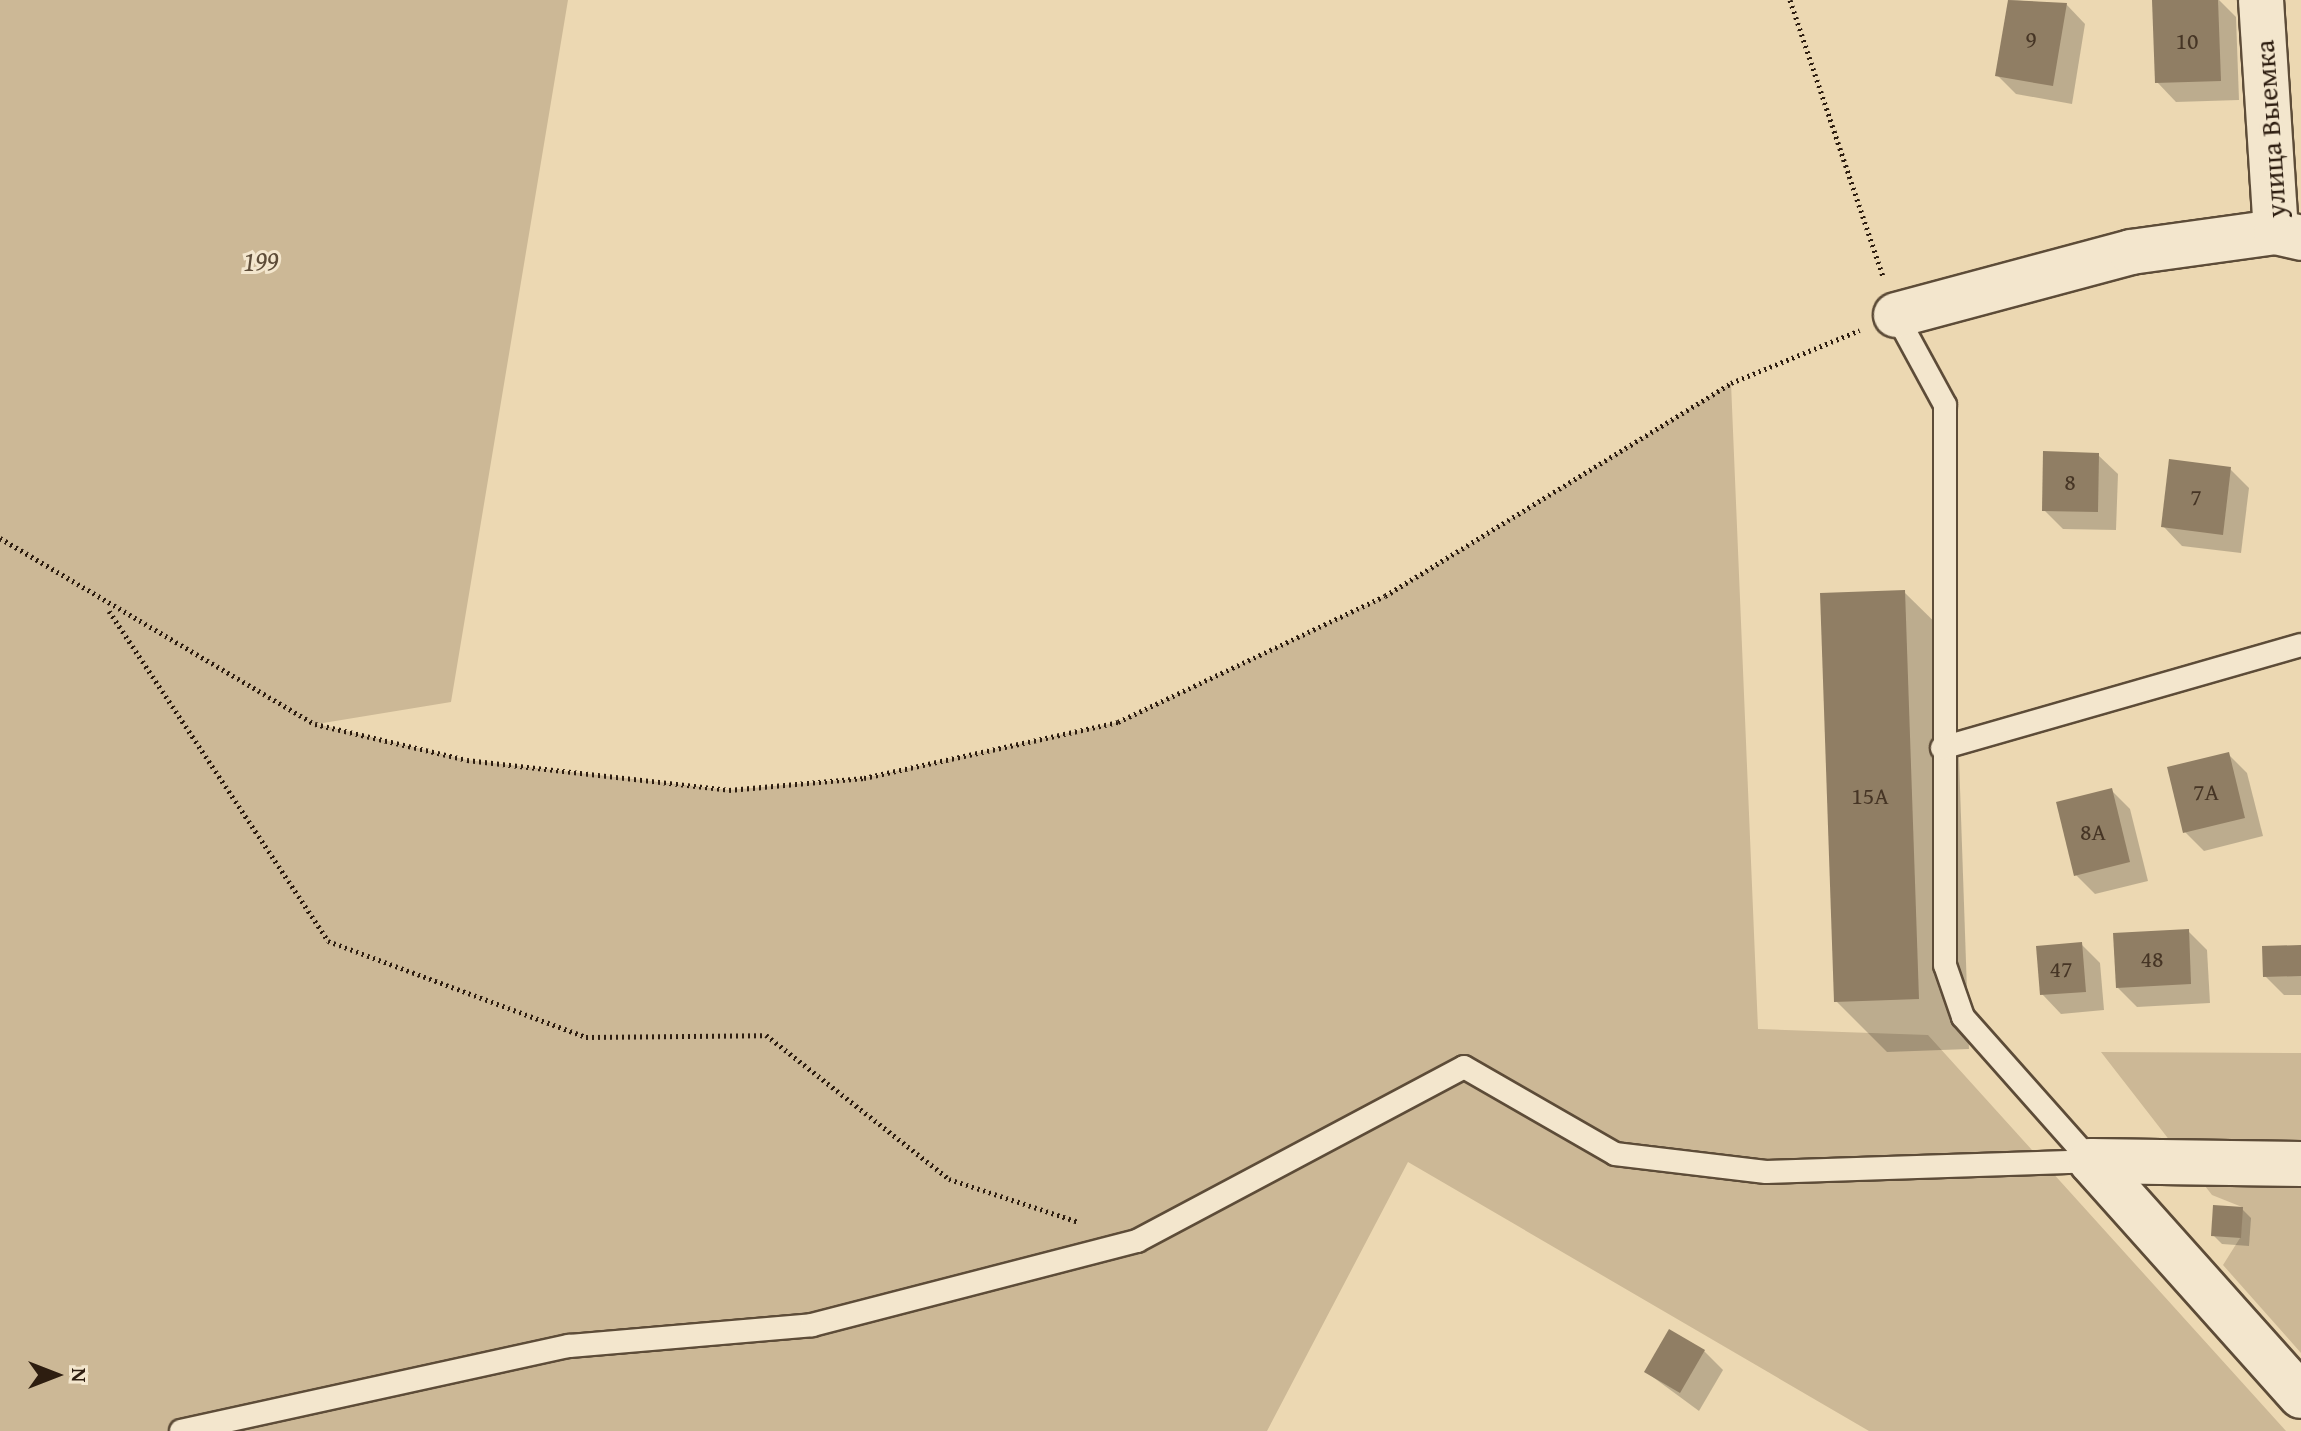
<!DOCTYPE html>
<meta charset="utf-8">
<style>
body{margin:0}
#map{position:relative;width:2301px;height:1431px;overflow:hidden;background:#ecd8b2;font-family:"Gentium Book Plus",serif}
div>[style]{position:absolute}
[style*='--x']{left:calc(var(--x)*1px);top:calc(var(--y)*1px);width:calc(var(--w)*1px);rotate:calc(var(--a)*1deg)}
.green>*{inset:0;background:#ccb896}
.shadow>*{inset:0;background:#0003}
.building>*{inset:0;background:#907e64}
.path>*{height:5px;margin-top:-2.5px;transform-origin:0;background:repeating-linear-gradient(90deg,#2d1d10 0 2px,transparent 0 6px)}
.roads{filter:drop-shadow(2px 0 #5d4c38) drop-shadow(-2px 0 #5d4c38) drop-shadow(0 2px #5d4c38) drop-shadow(0 -2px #5d4c38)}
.service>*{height:22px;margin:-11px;padding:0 11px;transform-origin:11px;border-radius:11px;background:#f3e6cd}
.minor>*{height:44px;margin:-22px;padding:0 22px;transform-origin:22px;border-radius:22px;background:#f3e6cd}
span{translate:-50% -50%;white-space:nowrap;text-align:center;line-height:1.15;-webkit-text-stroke:6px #f3e6cd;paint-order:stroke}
.number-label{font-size:24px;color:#463525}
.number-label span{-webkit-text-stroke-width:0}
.street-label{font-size:28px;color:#2d1d10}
.park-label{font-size:28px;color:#5d4c38;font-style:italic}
.north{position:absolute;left:16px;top:1335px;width:80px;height:80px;-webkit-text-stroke:6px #f3e6cd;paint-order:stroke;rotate:90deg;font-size:22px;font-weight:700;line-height:32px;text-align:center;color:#2d1d10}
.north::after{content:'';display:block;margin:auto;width:28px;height:36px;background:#2d1d10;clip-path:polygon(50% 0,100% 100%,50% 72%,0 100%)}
</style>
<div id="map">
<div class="green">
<i style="clip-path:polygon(0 0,568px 0,451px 702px,317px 724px,467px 760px,729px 790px,864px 778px,1118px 722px,1385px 596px,1731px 383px,1758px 1029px,1928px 1035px,2286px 1431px,1869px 1431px,1408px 1162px,1267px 1431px,0 1431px)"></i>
<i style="clip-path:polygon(2101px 1052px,2301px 1053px,2301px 1353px,2223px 1265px,2240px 1238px,2242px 1207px,2212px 1195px)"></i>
</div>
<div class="shadow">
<i style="clip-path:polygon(2010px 0,2066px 4px,2085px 24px,2072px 104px,2016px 94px,1997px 75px)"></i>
<i style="clip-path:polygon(2154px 0,2219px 0,2236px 17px,2239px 100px,2176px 102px,2157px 82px)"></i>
<i style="clip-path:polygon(2098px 455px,2118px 474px,2116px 530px,2063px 529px,2044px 510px)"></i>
<i style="clip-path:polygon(2230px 469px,2249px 488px,2241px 553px,2182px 546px,2163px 526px)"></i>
<i style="clip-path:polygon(1904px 592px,1955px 642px,1969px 1049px,1887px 1052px,1836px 1001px)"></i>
<i style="clip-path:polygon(2228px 754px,2247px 773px,2263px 836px,2204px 851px,2185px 832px)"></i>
<i style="clip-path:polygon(2111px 790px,2130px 809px,2148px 881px,2095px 894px,2076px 875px)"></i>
<i style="clip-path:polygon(2188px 931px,2207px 950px,2210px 1003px,2137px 1007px,2118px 988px)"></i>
<i style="clip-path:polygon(2081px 944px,2100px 963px,2104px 1010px,2061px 1014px,2042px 994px)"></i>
<i style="clip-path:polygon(2301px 947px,2301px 995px,2284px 995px,2265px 976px)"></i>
<i style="clip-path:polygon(2242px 1209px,2251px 1218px,2249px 1246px,2222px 1244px,2213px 1235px)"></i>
<i style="clip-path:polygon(1704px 1351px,1723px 1370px,1699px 1411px,1646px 1372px)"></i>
</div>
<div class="building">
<i style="clip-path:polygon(2008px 0,2067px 3px,2053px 86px,1995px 76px)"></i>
<i style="clip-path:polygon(2152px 0,2218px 0,2221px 81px,2155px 83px)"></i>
<i style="clip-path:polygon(2043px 451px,2099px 453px,2098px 512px,2042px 511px)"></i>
<i style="clip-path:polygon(2169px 459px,2231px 467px,2223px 535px,2161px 527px)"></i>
<i style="clip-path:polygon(1905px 590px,1919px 999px,1834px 1002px,1820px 593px)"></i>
<i style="clip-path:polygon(2229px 752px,2245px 818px,2183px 833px,2167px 767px)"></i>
<i style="clip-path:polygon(2112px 788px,2130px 862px,2074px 876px,2056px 802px)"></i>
<i style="clip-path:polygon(2189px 929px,2191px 984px,2116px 988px,2113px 933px)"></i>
<i style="clip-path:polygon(2082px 942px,2086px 992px,2040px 995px,2036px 946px)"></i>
<i style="clip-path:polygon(2301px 945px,2301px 976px,2263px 977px,2262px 946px)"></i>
<i style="clip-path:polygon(2213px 1205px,2243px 1207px,2241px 1238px,2211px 1236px)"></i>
<i style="clip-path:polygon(1669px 1329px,1705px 1350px,1680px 1393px,1644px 1372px)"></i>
</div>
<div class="path">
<i style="--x:1790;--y:0;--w:292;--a:71.4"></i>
<i style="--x:0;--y:538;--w:366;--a:30.6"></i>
<i style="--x:315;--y:724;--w:156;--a:13.3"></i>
<i style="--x:467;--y:760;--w:264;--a:6.5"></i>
<i style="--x:729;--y:790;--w:136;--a:-5.1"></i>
<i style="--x:864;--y:778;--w:260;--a:-12.4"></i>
<i style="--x:1118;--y:722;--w:295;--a:-25.3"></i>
<i style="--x:1385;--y:596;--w:406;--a:-31.6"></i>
<i style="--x:1731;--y:383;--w:139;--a:-22.3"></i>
<i style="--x:109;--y:611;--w:396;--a:56.4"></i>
<i style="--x:328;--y:941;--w:275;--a:20.4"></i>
<i style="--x:586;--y:1037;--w:180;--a:-0.6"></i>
<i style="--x:766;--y:1035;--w:233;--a:38.2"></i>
<i style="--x:949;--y:1179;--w:137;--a:18.3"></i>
</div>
<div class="roads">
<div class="service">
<i style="--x:1896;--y:315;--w:102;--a:61.4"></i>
<i style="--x:1945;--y:405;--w:560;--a:90"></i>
<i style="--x:1945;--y:965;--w:55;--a:70.9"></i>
<i style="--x:1963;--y:1017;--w:193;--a:48.4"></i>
<i style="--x:1942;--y:748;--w:373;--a:-16"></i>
<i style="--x:181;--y:1431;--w:397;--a:-12.4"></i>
<i style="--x:569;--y:1346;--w:244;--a:-4.9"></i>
<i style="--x:812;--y:1325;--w:336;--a:-14.5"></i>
<i style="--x:1137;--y:1241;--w:370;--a:-28"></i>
<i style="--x:1464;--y:1067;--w:174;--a:29.9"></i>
<i style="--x:1615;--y:1154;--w:152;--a:6.8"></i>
<i style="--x:1766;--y:1172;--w:325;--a:-1.9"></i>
</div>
<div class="minor">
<i style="--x:2261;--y:0;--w:232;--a:86.3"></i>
<i style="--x:1896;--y:315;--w:243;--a:-15"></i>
<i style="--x:2131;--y:252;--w:146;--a:-7.9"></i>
<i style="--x:2276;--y:232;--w:26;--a:13"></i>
<i style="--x:2091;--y:1161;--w:315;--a:48.2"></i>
<i style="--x:2091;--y:1161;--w:210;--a:0.8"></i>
</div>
</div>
<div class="number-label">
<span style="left:2031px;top:39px">9</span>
<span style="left:2187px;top:41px">10</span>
<span style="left:2070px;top:482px">8</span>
<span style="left:2196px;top:497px">7</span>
<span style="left:2206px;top:792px">7А</span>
<span style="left:1870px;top:796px">15А</span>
<span style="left:2093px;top:832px">8А</span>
<span style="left:2152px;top:959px">48</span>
<span style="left:2061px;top:969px">47</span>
</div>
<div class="street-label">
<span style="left:2270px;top:129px;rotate:-94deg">улица Выемка</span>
</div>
<div class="park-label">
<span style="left:261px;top:261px">199</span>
</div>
<div class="north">N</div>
</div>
